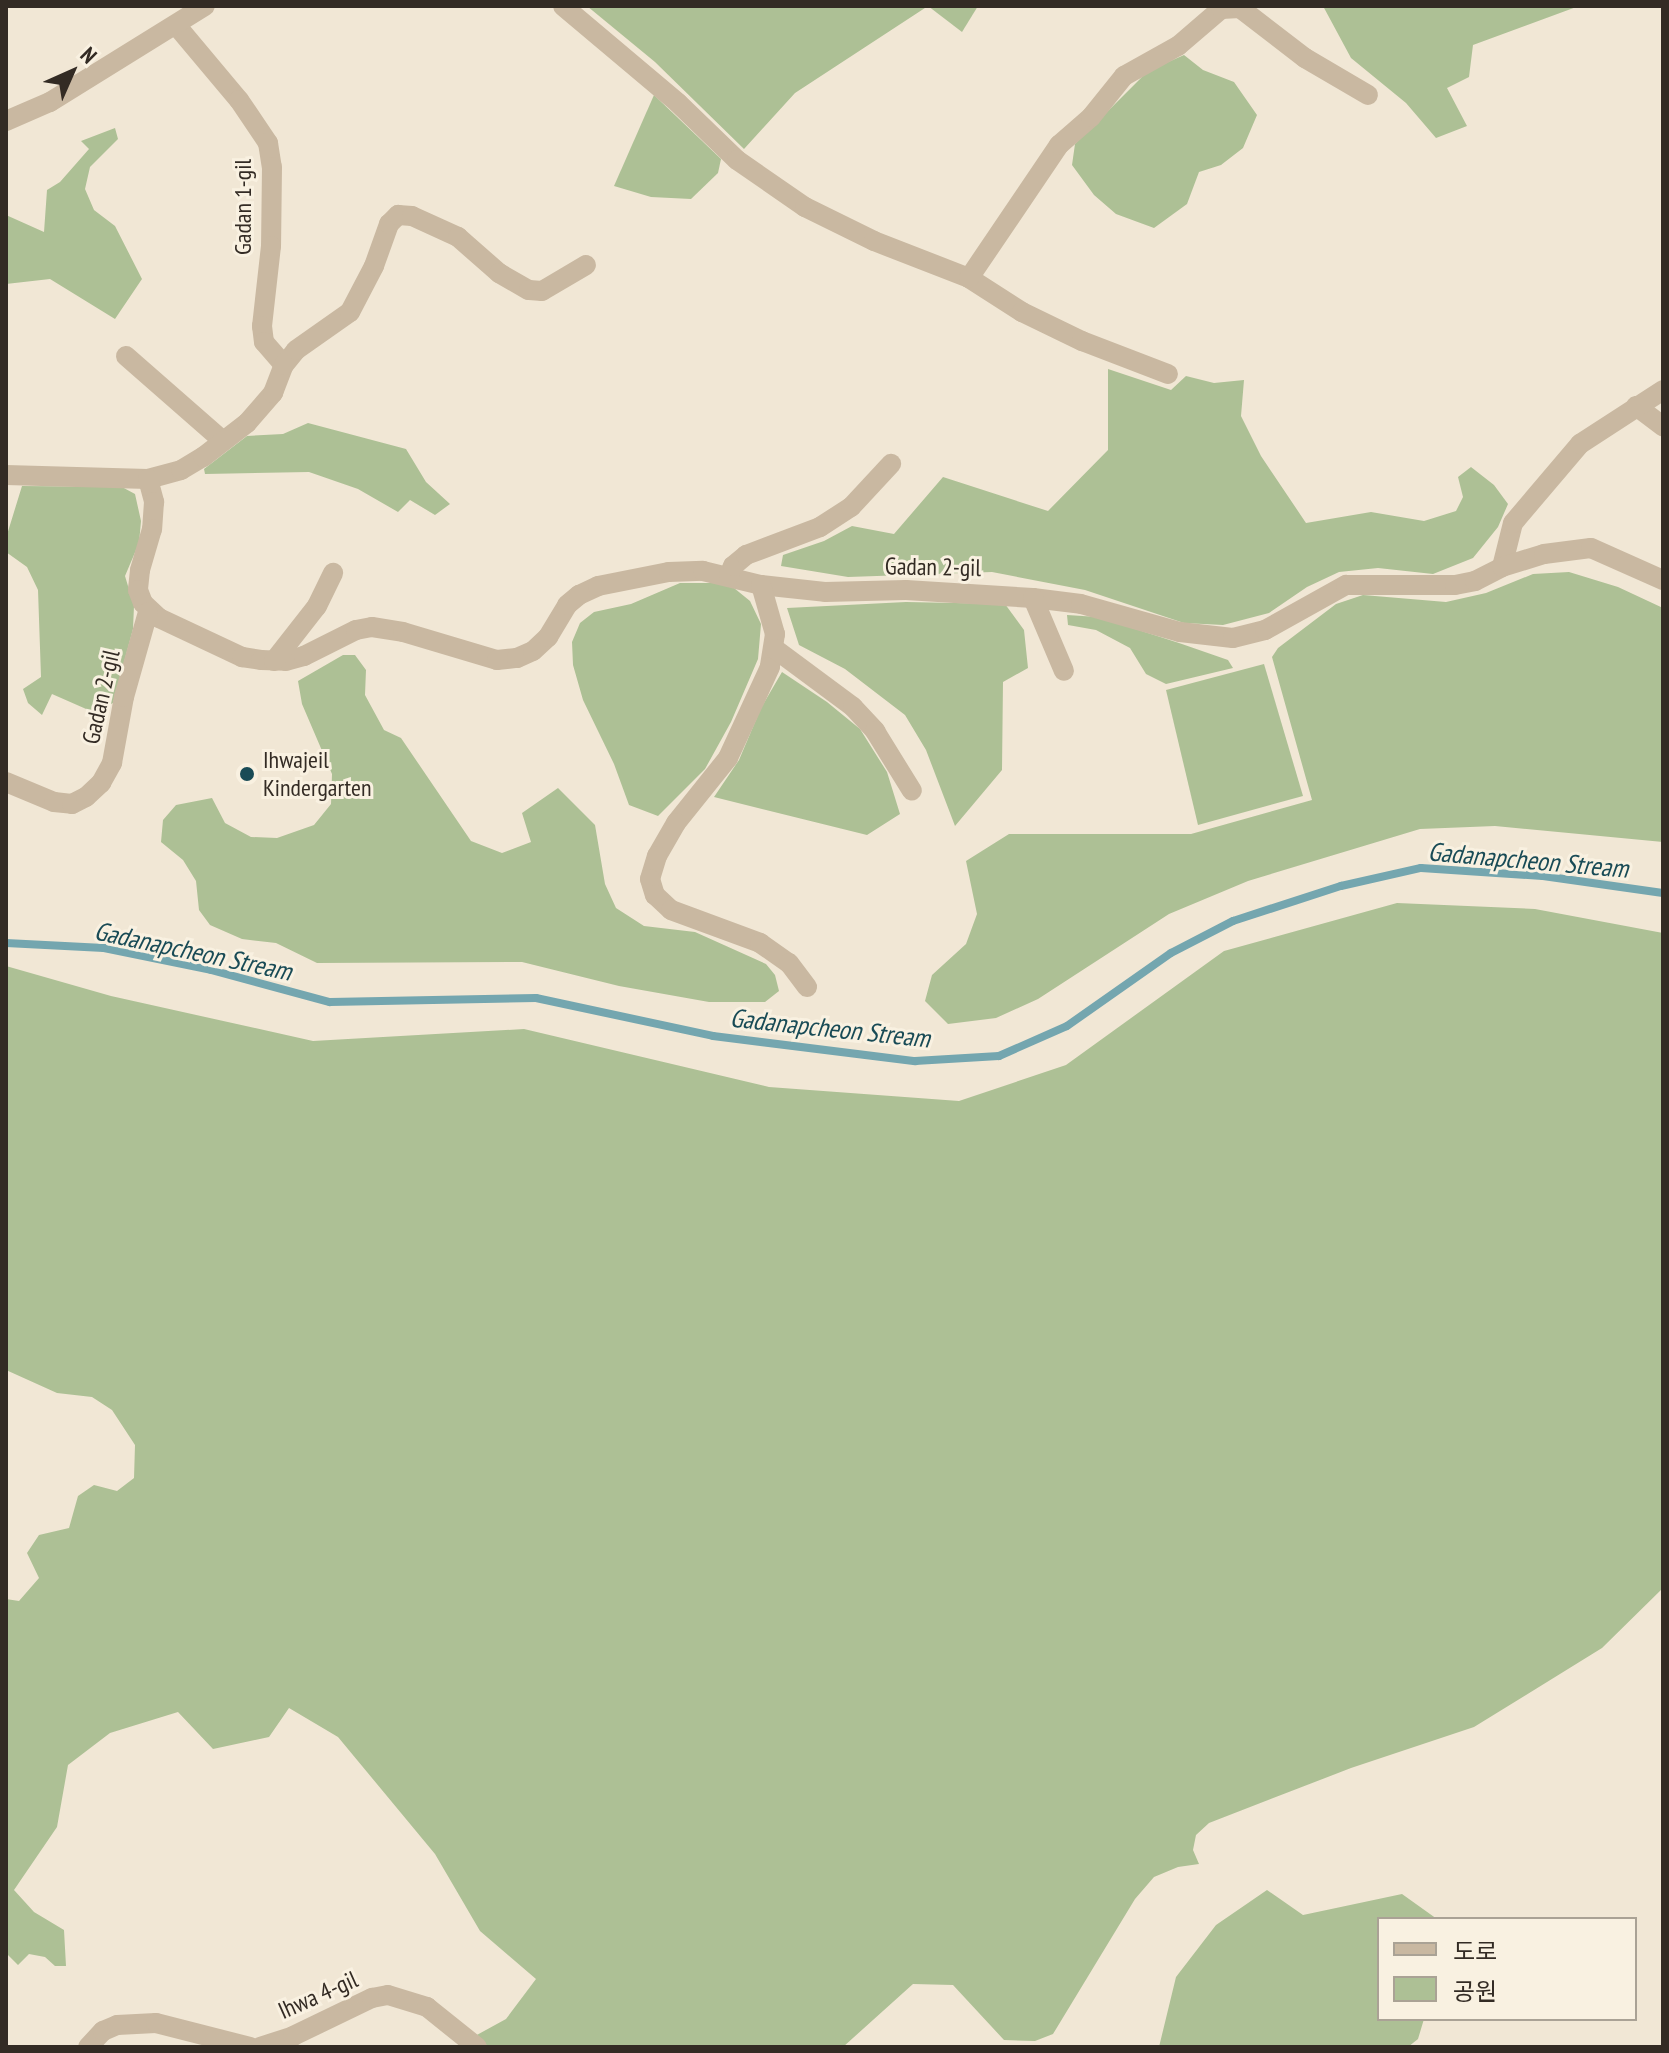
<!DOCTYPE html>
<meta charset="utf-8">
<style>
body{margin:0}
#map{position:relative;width:1669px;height:2053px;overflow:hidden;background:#f1e7d5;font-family:"PT Sans Narrow","Noto Sans KR",sans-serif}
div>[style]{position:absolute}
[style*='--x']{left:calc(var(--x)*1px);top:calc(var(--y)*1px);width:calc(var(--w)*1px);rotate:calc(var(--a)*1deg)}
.green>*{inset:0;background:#adc095}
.stream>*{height:8px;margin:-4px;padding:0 4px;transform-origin:4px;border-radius:4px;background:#74a6af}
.minor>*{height:20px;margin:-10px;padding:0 10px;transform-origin:10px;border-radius:10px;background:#c9b8a1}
.dots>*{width:22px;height:22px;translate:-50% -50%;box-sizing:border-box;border:4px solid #f9f1e1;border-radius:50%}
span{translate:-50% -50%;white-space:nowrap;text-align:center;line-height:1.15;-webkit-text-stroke:6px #f9f1e1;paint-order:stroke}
.street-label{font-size:24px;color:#332b24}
.poi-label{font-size:24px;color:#332b24}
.left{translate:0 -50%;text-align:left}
.water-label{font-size:26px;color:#194b56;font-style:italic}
.frame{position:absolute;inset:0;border:8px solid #332b24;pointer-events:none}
.legend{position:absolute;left:1377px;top:1917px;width:260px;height:104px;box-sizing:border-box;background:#f9f1e1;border:2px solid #aaa295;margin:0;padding:10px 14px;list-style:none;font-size:24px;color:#332b24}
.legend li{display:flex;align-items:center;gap:16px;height:40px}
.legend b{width:40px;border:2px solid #aaa295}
.north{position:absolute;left:32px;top:32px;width:80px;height:80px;-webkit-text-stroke:6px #f9f1e1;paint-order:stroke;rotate:45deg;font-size:22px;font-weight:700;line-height:32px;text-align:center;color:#332b24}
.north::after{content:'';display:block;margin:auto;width:28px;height:36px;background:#332b24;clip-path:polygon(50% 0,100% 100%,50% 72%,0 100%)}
</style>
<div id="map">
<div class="green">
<i style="clip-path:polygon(587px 6px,928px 6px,795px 93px,744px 149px,655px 62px)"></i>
<i style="clip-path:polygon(928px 6px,978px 6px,962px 32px)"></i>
<i style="clip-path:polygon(1323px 6px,1579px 6px,1473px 45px,1469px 77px,1447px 88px,1467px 126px,1436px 138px,1406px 103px,1351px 58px)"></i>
<i style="clip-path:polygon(1184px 55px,1203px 70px,1234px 82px,1257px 115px,1243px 148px,1221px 165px,1199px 172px,1187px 204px,1154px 228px,1116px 214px,1094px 195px,1072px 165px,1075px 144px,1148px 71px)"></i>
<i style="clip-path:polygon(654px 95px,721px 159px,718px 173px,691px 199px,651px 197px,614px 186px)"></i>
<i style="clip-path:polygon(115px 128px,118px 139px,90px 167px,85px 189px,94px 210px,115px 226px,142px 279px,115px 319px,50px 279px,6px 284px,6px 215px,44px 232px,47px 190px,60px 182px,89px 149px,81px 141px)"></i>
<i style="clip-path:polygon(1108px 369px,1171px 390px,1186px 376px,1214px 383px,1244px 380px,1241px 416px,1261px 456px,1306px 523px,1371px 512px,1424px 521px,1456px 511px,1463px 497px,1458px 477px,1471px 467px,1494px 485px,1508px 504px,1498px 527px,1473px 558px,1433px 574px,1378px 568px,1339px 572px,1307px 587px,1269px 613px,1223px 625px,1184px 623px,1085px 590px,992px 572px,848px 577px,781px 566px,783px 555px,824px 541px,852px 526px,894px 534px,943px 477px,1048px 511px,1108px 450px)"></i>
<i style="clip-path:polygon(308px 423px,406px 449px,426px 482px,450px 504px,435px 515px,410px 500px,398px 512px,358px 489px,309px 472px,205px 474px,204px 469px,247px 436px,283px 434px)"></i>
<i style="clip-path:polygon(22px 486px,122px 487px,135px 494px,141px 521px,139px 543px,125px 576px,134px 606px,133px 629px,113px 703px,93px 712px,52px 694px,42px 715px,28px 703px,23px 689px,41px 677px,38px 590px,27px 567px,6px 552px,6px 538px)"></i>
<i style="clip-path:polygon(1569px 572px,1618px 587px,1663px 608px,1663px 842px,1495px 826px,1420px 829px,1248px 881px,1169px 914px,1038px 999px,996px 1018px,948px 1024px,925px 1001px,932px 975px,966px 944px,977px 914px,966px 861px,1009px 834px,1191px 834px,1312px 800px,1272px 657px,1278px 648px,1336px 604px,1363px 595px,1446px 602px,1486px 593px,1533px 574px)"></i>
<i style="clip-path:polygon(680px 583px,714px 583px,734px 588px,750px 601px,761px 624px,758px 659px,731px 722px,705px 769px,658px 816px,629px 805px,614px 764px,583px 700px,573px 665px,572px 642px,580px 623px,594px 612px,631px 604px)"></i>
<i style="clip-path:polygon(906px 602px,1005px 604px,1024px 630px,1028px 668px,1003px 682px,1002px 770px,955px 826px,926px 750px,905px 715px,845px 669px,799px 645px,787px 608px)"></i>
<i style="clip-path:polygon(1067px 615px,1098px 617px,1179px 643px,1228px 660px,1233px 668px,1166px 684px,1146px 674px,1130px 648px,1096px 630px,1068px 625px)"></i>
<i style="clip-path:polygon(343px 655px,355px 655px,366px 670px,365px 695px,384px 730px,401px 738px,471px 841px,502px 853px,531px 842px,522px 813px,558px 788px,595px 825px,605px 884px,616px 908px,644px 926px,695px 932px,766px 964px,775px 975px,779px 991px,765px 1002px,709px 1002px,619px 986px,522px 962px,317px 963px,276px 943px,242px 939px,210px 925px,199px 910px,196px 881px,183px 860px,161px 842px,163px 820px,176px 805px,212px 798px,225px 823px,251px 837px,277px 838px,314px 825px,331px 804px,332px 774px,302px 704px,298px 681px)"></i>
<i style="clip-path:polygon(1264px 664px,1303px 796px,1198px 825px,1166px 690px)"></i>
<i style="clip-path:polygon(782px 672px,827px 702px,860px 729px,887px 772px,900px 814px,867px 835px,714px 797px,739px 760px,761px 708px)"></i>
<i style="clip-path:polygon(1397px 903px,1535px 909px,1663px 933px,1663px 1588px,1602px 1648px,1474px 1727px,1351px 1768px,1209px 1823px,1196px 1835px,1193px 1850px,1199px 1864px,1178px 1867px,1154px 1877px,1135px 1899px,1053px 2034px,1035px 2041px,1004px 2040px,953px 1985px,913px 1984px,843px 2047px,489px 2047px,475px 2036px,506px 2019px,536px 1979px,480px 1931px,435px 1854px,338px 1737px,289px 1708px,269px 1737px,213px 1749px,178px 1712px,110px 1733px,68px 1765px,57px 1827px,14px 1890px,34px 1912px,64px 1930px,66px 1966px,55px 1966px,45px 1957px,29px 1954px,18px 1965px,6px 1953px,6px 1599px,19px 1601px,39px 1578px,27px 1553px,39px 1535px,69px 1528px,78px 1496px,94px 1485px,117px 1491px,134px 1478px,135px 1445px,112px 1410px,92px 1397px,57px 1393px,6px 1370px,6px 966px,111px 996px,313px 1041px,524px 1029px,769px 1087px,959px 1101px,1066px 1065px,1224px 951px)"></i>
<i style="clip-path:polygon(1267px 1890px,1303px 1915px,1402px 1894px,1437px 1919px,1379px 1919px,1379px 2019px,1424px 2019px,1418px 2039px,1408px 2047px,1159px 2047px,1176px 1977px,1216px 1925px)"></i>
</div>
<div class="stream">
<i style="--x:6;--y:943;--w:98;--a:2.9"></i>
<i style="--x:104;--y:948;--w:109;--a:11.6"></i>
<i style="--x:211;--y:970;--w:123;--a:15.1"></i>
<i style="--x:330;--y:1002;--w:206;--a:-1.1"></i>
<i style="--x:536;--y:998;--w:181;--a:12.1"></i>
<i style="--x:713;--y:1036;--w:204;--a:7.1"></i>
<i style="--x:915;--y:1061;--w:84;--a:-3.4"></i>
<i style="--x:999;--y:1056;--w:74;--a:-23.8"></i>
<i style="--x:1067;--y:1026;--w:127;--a:-35.1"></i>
<i style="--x:1171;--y:953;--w:70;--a:-27.3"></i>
<i style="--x:1233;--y:921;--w:114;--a:-18"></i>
<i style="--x:1341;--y:886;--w:82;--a:-12.7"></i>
<i style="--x:1421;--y:868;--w:122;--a:3.8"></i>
<i style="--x:1543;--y:876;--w:121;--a:8.1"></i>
</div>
<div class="minor">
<i style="--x:563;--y:6;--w:150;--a:40.1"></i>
<i style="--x:678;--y:103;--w:82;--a:44"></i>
<i style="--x:737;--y:160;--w:83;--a:34.7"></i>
<i style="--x:805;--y:207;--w:77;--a:26.2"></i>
<i style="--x:874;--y:241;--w:102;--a:21.3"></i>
<i style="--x:969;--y:278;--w:63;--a:32.7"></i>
<i style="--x:1022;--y:312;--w:67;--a:25.8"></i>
<i style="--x:1082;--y:341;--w:92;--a:21"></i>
<i style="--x:176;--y:25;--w:98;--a:50"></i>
<i style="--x:239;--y:100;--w:52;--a:56"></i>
<i style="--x:268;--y:143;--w:24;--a:81"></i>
<i style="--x:272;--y:167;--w:79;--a:90.7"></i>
<i style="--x:271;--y:246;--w:81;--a:96.4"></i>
<i style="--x:262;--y:326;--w:16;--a:83"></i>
<i style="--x:264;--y:342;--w:30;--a:49"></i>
<i style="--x:6;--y:121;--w:48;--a:-23.4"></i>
<i style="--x:50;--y:102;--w:182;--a:-31.8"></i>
<i style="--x:969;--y:278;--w:161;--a:-55.9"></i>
<i style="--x:1059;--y:145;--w:43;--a:-41.2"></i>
<i style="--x:1091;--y:117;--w:53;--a:-51.2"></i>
<i style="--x:1124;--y:76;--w:62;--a:-29.1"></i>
<i style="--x:1178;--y:46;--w:57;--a:-40.7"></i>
<i style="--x:1221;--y:9;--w:19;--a:-3"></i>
<i style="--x:1240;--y:8;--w:82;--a:37.6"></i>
<i style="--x:1305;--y:58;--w:73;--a:30.4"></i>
<i style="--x:126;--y:356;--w:129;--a:41.2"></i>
<i style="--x:1636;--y:406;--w:34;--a:37"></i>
<i style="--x:6;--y:475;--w:142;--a:1.6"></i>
<i style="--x:148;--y:479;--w:34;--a:-15"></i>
<i style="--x:181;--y:470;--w:26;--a:-31"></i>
<i style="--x:203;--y:457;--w:56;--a:-37.7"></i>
<i style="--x:247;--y:423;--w:40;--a:-49"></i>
<i style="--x:273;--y:393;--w:30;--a:-69"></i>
<i style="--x:284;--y:365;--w:19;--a:-51"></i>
<i style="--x:296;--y:350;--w:66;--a:-35.1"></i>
<i style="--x:350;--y:312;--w:52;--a:-62.4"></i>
<i style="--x:374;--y:266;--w:45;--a:-70.3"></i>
<i style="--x:389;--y:224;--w:13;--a:-45"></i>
<i style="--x:398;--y:215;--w:14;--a:4"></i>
<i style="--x:412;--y:216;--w:51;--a:24.5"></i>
<i style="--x:458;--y:237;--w:55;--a:41.3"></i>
<i style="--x:499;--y:273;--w:34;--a:30"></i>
<i style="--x:529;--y:290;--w:13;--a:4"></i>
<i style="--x:542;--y:291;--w:51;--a:-30.6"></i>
<i style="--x:148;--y:479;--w:24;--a:75"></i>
<i style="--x:154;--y:502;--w:27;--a:94"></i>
<i style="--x:152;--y:529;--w:43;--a:106.3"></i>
<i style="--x:140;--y:570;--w:20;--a:96"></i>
<i style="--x:138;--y:590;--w:14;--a:69"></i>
<i style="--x:143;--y:603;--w:22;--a:43"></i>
<i style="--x:159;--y:618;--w:92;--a:25.2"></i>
<i style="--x:242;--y:657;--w:19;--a:9"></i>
<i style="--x:261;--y:660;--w:25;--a:2"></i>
<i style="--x:286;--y:661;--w:19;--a:-16"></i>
<i style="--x:304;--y:656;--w:58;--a:-26.6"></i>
<i style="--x:356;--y:630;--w:16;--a:-11"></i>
<i style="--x:372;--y:627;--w:31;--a:9"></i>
<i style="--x:403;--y:632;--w:98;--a:16.6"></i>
<i style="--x:497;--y:660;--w:20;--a:-6"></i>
<i style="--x:517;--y:658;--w:17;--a:-24"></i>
<i style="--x:533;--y:651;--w:21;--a:-43"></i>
<i style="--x:548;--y:637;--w:37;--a:-59"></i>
<i style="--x:567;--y:605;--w:16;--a:-40"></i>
<i style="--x:579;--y:595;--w:21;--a:-25"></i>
<i style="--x:598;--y:586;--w:72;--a:-11.2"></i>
<i style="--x:669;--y:572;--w:34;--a:-2"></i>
<i style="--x:703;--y:571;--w:60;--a:13.6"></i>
<i style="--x:761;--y:585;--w:64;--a:6.2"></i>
<i style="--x:825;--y:592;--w:81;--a:-1.4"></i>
<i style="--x:906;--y:590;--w:127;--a:3.6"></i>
<i style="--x:1033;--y:598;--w:48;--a:7.1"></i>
<i style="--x:1081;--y:604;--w:103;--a:15.8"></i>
<i style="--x:1180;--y:632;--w:53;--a:6.5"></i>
<i style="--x:1233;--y:638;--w:33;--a:-14"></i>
<i style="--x:1265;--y:630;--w:93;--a:-29.1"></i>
<i style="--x:1346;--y:585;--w:109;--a:0"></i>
<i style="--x:1455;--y:585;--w:20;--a:-11"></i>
<i style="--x:1475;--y:581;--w:30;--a:-27"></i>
<i style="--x:1502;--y:567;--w:45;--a:-76"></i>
<i style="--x:1513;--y:523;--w:104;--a:-49.7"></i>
<i style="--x:1580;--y:444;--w:99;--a:-33"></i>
<i style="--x:1502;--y:567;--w:44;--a:-17.2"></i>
<i style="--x:1544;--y:554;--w:47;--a:-7.3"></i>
<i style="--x:1591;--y:548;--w:79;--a:24"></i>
<i style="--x:729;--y:575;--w:10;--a:-66"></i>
<i style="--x:733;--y:566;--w:17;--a:-40"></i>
<i style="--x:746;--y:555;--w:79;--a:-20.7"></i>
<i style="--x:820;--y:527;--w:37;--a:-33"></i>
<i style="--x:851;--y:507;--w:59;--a:-47.1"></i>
<i style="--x:761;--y:585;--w:51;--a:74.1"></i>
<i style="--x:775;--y:634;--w:33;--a:99"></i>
<i style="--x:770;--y:667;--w:100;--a:114.8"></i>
<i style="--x:728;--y:758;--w:83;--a:128.7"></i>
<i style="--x:676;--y:823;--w:38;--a:120"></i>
<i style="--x:657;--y:856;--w:24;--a:107"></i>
<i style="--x:650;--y:879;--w:17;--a:73"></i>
<i style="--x:655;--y:895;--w:22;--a:43"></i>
<i style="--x:671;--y:910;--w:95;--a:20.3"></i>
<i style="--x:760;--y:943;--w:35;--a:35"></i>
<i style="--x:789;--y:963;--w:30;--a:53"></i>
<i style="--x:1033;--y:598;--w:79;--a:67"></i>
<i style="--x:775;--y:649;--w:97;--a:36.6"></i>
<i style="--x:853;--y:707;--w:33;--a:47"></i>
<i style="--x:875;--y:731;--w:70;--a:58.3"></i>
<i style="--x:274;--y:661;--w:70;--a:-52"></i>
<i style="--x:317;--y:606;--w:37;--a:-64"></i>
<i style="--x:6;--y:782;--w:52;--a:22.6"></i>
<i style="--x:54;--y:802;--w:18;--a:6"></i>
<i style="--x:72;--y:804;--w:16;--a:-27"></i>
<i style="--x:86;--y:797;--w:21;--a:-43"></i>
<i style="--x:101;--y:783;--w:23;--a:-61"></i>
<i style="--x:112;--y:763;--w:67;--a:-79.7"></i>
<i style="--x:124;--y:697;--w:88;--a:-74.2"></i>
<i style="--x:88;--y:2047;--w:22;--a:-47"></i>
<i style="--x:103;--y:2031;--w:15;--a:-23"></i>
<i style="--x:117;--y:2025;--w:39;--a:-3"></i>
<i style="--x:156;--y:2023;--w:97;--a:14.3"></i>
<i style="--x:260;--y:2047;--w:35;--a:-18"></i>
<i style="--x:293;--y:2036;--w:88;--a:-25.7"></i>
<i style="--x:372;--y:1998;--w:16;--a:-11"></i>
<i style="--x:388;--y:1995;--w:41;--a:17.1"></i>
<i style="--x:427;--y:2007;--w:64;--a:38.7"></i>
</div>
<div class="dots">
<i style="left:247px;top:774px;background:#194b56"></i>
</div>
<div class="street-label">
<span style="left:243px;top:207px;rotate:-90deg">Gadan 1-gil</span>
<span style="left:933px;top:567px;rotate:1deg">Gadan 2-gil</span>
<span style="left:101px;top:697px;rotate:-77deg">Gadan 2-gil</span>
<span style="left:318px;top:1995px;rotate:-24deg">Ihwa 4-gil</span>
</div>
<div class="poi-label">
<span class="left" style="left:263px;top:774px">Ihwajeil<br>Kindergarten</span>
</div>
<div class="water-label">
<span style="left:1528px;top:860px;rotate:5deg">Gadanapcheon Stream</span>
<span style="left:193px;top:951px;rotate:12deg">Gadanapcheon Stream</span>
<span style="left:830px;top:1028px;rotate:6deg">Gadanapcheon Stream</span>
</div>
<div class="frame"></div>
<ul class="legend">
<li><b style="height:10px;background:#c9b8a1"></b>도로</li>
<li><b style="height:22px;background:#adc095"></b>공원</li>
</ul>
<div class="north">N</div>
</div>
